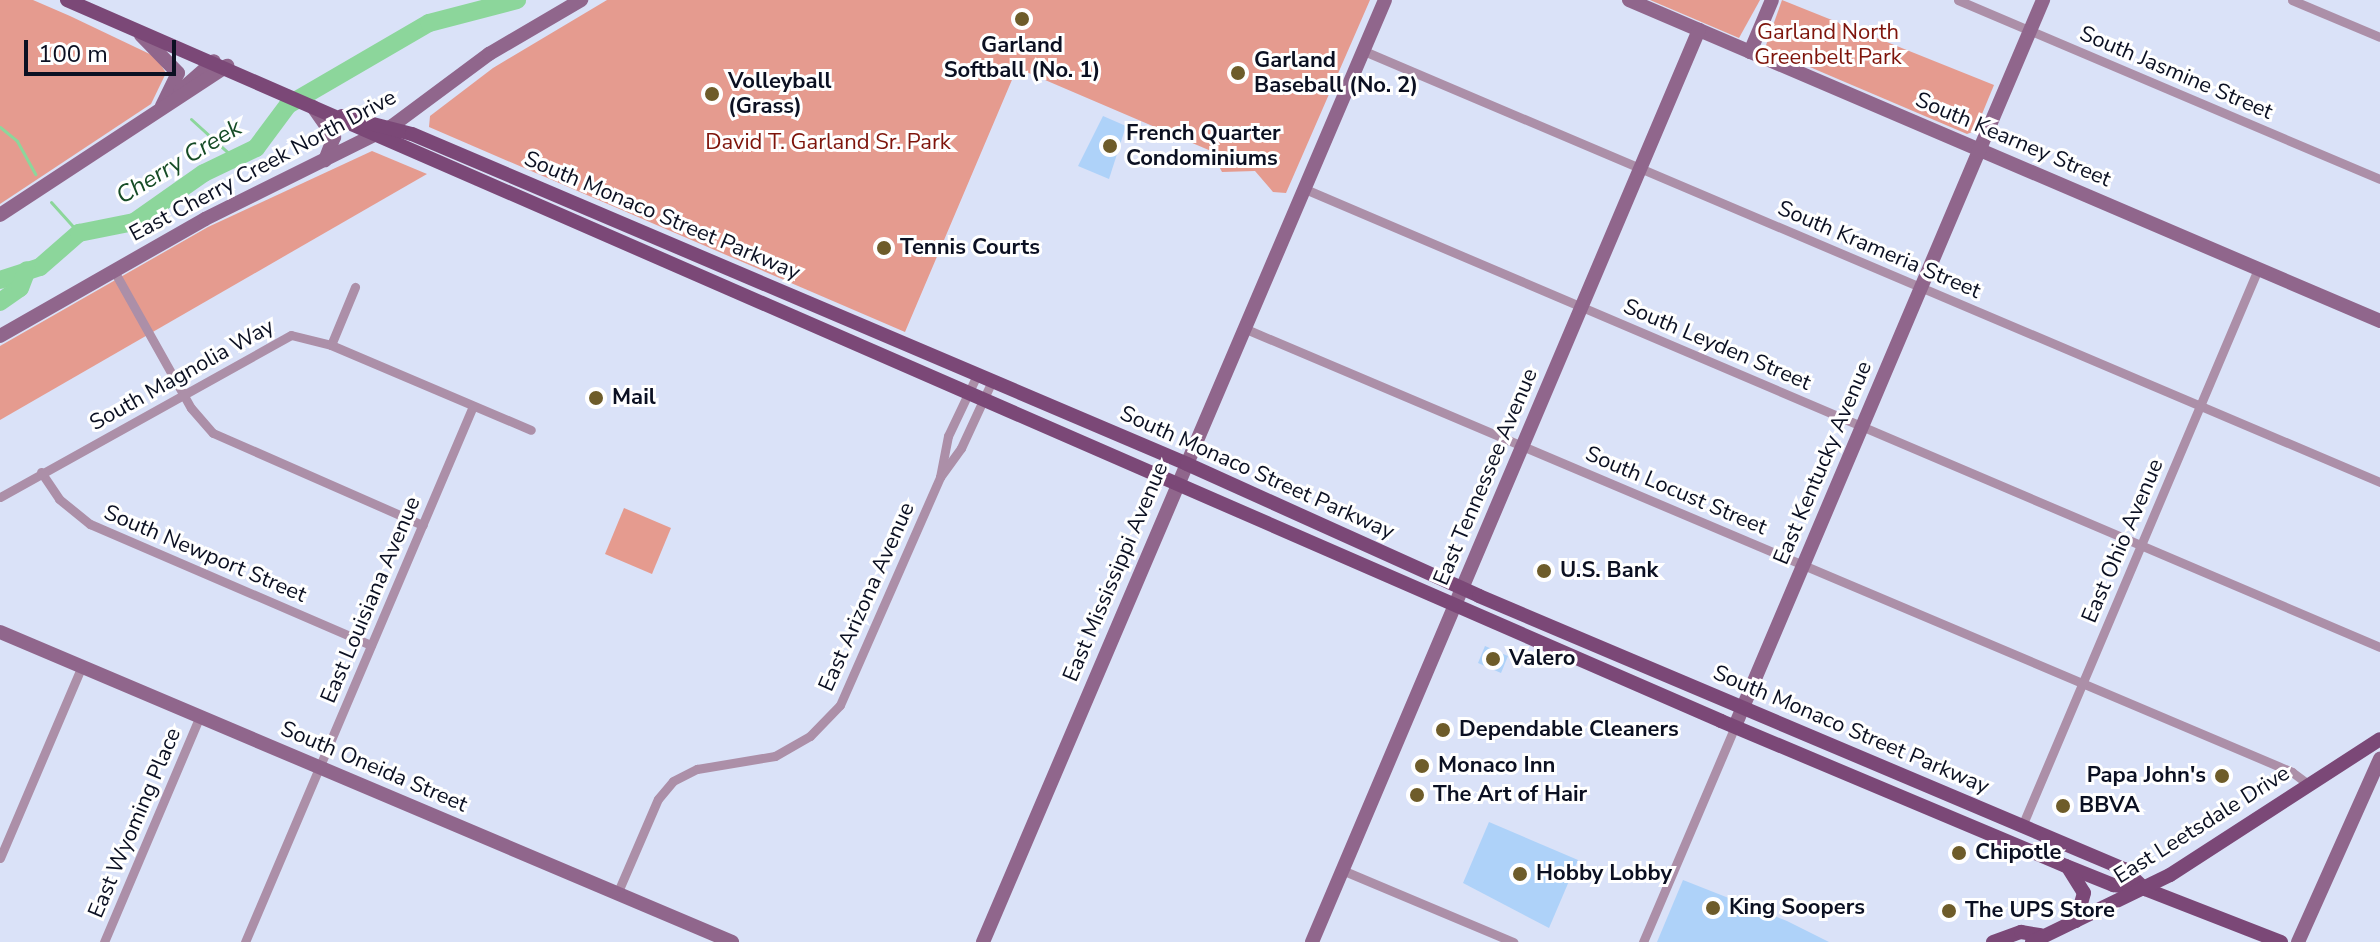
<!DOCTYPE html>
<style>
body{margin:0}
#map{position:relative;width:2380px;height:942px;overflow:hidden;background:#dae2f8;font-family:"Nunito Sans",sans-serif}
div>[style]{position:absolute}
[style*='--x']{left:calc(var(--x)*1px);top:calc(var(--y)*1px);width:calc(var(--w)*1px);rotate:calc(var(--a)*1deg)}
.green>*{inset:0;background:#e59b8f}
.stream>*{height:3px;margin:-1.5px;padding:0 1.5px;transform-origin:1.5px;border-radius:1.5px;background:#8cd69b}
.river>*{height:18px;margin:-9px;padding:0 9px;transform-origin:9px;border-radius:9px;background:#8cd69b}
.building>*{inset:0;background:#aed2f9}
.street>*{height:9px;margin:-4.5px;padding:0 4.5px;transform-origin:4.5px;border-radius:4.5px;background:#ac8fa8}
.secondary>*{height:14px;margin:-7px;padding:0 7px;transform-origin:7px;border-radius:7px;background:#90668c}
.primary>*{height:14px;margin:-7px;padding:0 7px;transform-origin:7px;border-radius:7px;background:#7b4877}
.dots>*{width:22px;height:22px;translate:-50% -50%;box-sizing:border-box;border:4px solid #fff;border-radius:50%}
span{translate:-50% -50%;white-space:nowrap;text-align:center;line-height:1.15;-webkit-text-stroke:6px #fff;paint-order:stroke}
.park-label{font-size:22px;color:#7e140b}
.poi-label{font-size:22px;color:#0b1022;font-weight:700}
.left{translate:0 -50%;text-align:left}
.right{translate:-100% -50%;text-align:right}
.street-label{font-size:22px;color:#0b1022}
.water-label{font-size:24px;color:#164c26;font-style:italic}
.scale{position:absolute;left:24px;top:40px;width:152px;height:36px;box-sizing:border-box;border:4px solid #0b1022;border-top:0;padding-left:10px;font-size:24px;line-height:28px;white-space:nowrap;color:#0b1022;-webkit-text-stroke:6px #fff;paint-order:stroke}
</style>
<div id="map">
<div class="green">
<i style="clip-path:polygon(0 0,33px 0,70px 16px,156px 57px,166px 73px,151px 104px,0 204px)"></i>
<i style="clip-path:polygon(607px 0,1370px 0,1286px 193px,1273px 192px,1255px 171px,1222px 172px,1211px 151px,1017px 68px,905px 332px,429px 127px,430px 116px,493px 68px)"></i>
<i style="clip-path:polygon(1650px 0,1760px 0,1739px 38px)"></i>
<i style="clip-path:polygon(1782px 0,1994px 85px,1975px 131px,1967px 134px,1765px 48px)"></i>
<i style="clip-path:polygon(372px 151px,427px 174px,0 420px,0 346px,208px 227px)"></i>
<i style="clip-path:polygon(624px 508px,671px 528px,652px 574px,605px 554px)"></i>
</div>
<div class="stream">
<i style="--x:191;--y:119;--w:59;--a:42.3"></i>
<i style="--x:0;--y:127;--w:22;--a:39"></i>
<i style="--x:17;--y:141;--w:38;--a:61"></i>
<i style="--x:51;--y:202;--w:42;--a:47.9"></i>
</div>
<div class="river">
<i style="--x:0;--y:280;--w:42;--a:-18"></i>
<i style="--x:40;--y:267;--w:52;--a:-41.1"></i>
<i style="--x:79;--y:233;--w:56;--a:-11.3"></i>
<i style="--x:134;--y:222;--w:85;--a:-35"></i>
<i style="--x:204;--y:173;--w:58;--a:-25.7"></i>
<i style="--x:256;--y:148;--w:54;--a:-53.3"></i>
<i style="--x:288;--y:105;--w:163;--a:-30.2"></i>
<i style="--x:429;--y:23;--w:91;--a:-14.6"></i>
<i style="--x:0;--y:302;--w:24;--a:-35"></i>
<i style="--x:20;--y:288;--w:19;--a:-69"></i>
</div>
<div class="building">
<i style="clip-path:polygon(1103px 116px,1126px 126px,1109px 179px,1078px 166px)"></i>
<i style="clip-path:polygon(1485px 646px,1508px 656px,1501px 673px,1478px 663px)"></i>
<i style="clip-path:polygon(1489px 822px,1578px 860px,1549px 928px,1463px 883px)"></i>
<i style="clip-path:polygon(1683px 880px,1787px 921px,1829px 942px,1657px 942px)"></i>
</div>
<div class="street">
<i style="--x:1958;--y:0;--w:458;--a:23"></i>
<i style="--x:2292;--y:0;--w:95;--a:22.8"></i>
<i style="--x:1364;--y:51;--w:1104;--a:22.99"></i>
<i style="--x:1305;--y:189;--w:1168;--a:23.08"></i>
<i style="--x:114;--y:271;--w:157;--a:60.7"></i>
<i style="--x:191;--y:408;--w:33;--a:49"></i>
<i style="--x:213;--y:433;--w:229;--a:23.7"></i>
<i style="--x:1246;--y:329;--w:1136;--a:22.95"></i>
<i style="--x:2292;--y:772;--w:21;--a:37"></i>
<i style="--x:331;--y:345;--w:63;--a:-67.5"></i>
<i style="--x:41;--y:472;--w:32;--a:56"></i>
<i style="--x:59;--y:499;--w:40;--a:39"></i>
<i style="--x:90;--y:524;--w:306;--a:23.3"></i>
<i style="--x:940;--y:477;--w:42;--a:-79"></i>
<i style="--x:948;--y:436;--w:68;--a:-64.6"></i>
<i style="--x:0;--y:497;--w:333;--a:-29.1"></i>
<i style="--x:291;--y:335;--w:41;--a:14"></i>
<i style="--x:331;--y:345;--w:217;--a:23"></i>
<i style="--x:2022;--y:826;--w:605;--a:-67.04"></i>
<i style="--x:0;--y:858;--w:209;--a:-66.9"></i>
<i style="--x:1342;--y:870;--w:186;--a:22.8"></i>
<i style="--x:617;--y:894;--w:103;--a:-66.7"></i>
<i style="--x:658;--y:799;--w:23;--a:-50"></i>
<i style="--x:673;--y:781;--w:27;--a:-27"></i>
<i style="--x:697;--y:769;--w:79;--a:-9.5"></i>
<i style="--x:775;--y:756;--w:40;--a:-29.7"></i>
<i style="--x:810;--y:736;--w:43;--a:-45.9"></i>
<i style="--x:840;--y:705;--w:249;--a:-66.3"></i>
<i style="--x:940;--y:477;--w:36;--a:-54"></i>
<i style="--x:961;--y:448;--w:74;--a:-65.2"></i>
<i style="--x:104;--y:942;--w:243;--a:-67"></i>
<i style="--x:245;--y:942;--w:582;--a:-66.96"></i>
<i style="--x:1643;--y:942;--w:235;--a:-66.9"></i>
</div>
<div class="secondary">
<i style="--x:1629;--y:0;--w:817;--a:23.14"></i>
<i style="--x:141;--y:35;--w:53;--a:45.8"></i>
<i style="--x:178;--y:73;--w:37;--a:116"></i>
<i style="--x:1750;--y:52;--w:56;--a:-67.1"></i>
<i style="--x:180;--y:91;--w:45;--a:-41.4"></i>
<i style="--x:313;--y:107;--w:37;--a:55"></i>
<i style="--x:334;--y:137;--w:25;--a:111"></i>
<i style="--x:0;--y:215;--w:272;--a:-33.3"></i>
<i style="--x:0;--y:336;--w:236;--a:-29.7"></i>
<i style="--x:205;--y:219;--w:209;--a:-26.4"></i>
<i style="--x:392;--y:126;--w:121;--a:-36.6"></i>
<i style="--x:489;--y:54;--w:107;--a:-30.4"></i>
<i style="--x:0;--y:632;--w:795;--a:22.95"></i>
<i style="--x:1735;--y:726;--w:789;--a:-67.01"></i>
<i style="--x:983;--y:942;--w:1024;--a:-66.89"></i>
<i style="--x:1312;--y:942;--w:991;--a:-67.01"></i>
<i style="--x:2298;--y:942;--w:201;--a:-65.9"></i>
</div>
<div class="primary">
<i style="--x:67;--y:0;--w:1804;--a:23.55"></i>
<i style="--x:1721;--y:721;--w:374;--a:22.8"></i>
<i style="--x:2066;--y:866;--w:51;--a:22"></i>
<i style="--x:2113;--y:885;--w:32;--a:7"></i>
<i style="--x:2145;--y:889;--w:146;--a:21.3"></i>
<i style="--x:342;--y:116;--w:72;--a:14.4"></i>
<i style="--x:412;--y:134;--w:842;--a:23.06"></i>
<i style="--x:1187;--y:464;--w:320;--a:24.3"></i>
<i style="--x:1479;--y:596;--w:700;--a:22.94"></i>
<i style="--x:2124;--y:869;--w:29;--a:44"></i>
<i style="--x:2069;--y:869;--w:28;--a:58"></i>
<i style="--x:2084;--y:893;--w:29;--a:106"></i>
<i style="--x:1993;--y:942;--w:30;--a:-20"></i>
<i style="--x:2021;--y:932;--w:20;--a:9"></i>
<i style="--x:2032;--y:942;--w:153;--a:-25.9"></i>
<i style="--x:2170;--y:875;--w:250;--a:-32.9"></i>
</div>
<div class="dots">
<i style="left:1022px;top:19px;background:#6e5c2a"></i>
<i style="left:1238px;top:73px;background:#6e5c2a"></i>
<i style="left:712px;top:94px;background:#6e5c2a"></i>
<i style="left:1110px;top:146px;background:#6e5c2a"></i>
<i style="left:884px;top:248px;background:#6e5c2a"></i>
<i style="left:596px;top:398px;background:#6e5c2a"></i>
<i style="left:1544px;top:571px;background:#6e5c2a"></i>
<i style="left:1493px;top:659px;background:#6e5c2a"></i>
<i style="left:1443px;top:730px;background:#6e5c2a"></i>
<i style="left:1422px;top:766px;background:#6e5c2a"></i>
<i style="left:2222px;top:776px;background:#6e5c2a"></i>
<i style="left:1417px;top:795px;background:#6e5c2a"></i>
<i style="left:2063px;top:806px;background:#6e5c2a"></i>
<i style="left:1959px;top:853px;background:#6e5c2a"></i>
<i style="left:1520px;top:874px;background:#6e5c2a"></i>
<i style="left:1713px;top:908px;background:#6e5c2a"></i>
<i style="left:1949px;top:911px;background:#6e5c2a"></i>
</div>
<div class="park-label">
<span style="left:1828px;top:45px">Garland North<br>Greenbelt Park</span>
<span style="left:828px;top:143px">David T. Garland Sr. Park</span>
</div>
<div class="poi-label">
<span style="left:1022px;top:58px">Garland<br>Softball (No. 1)</span>
<span class="left" style="left:1254px;top:73px">Garland<br>Baseball (No. 2)</span>
<span class="left" style="left:728px;top:94px">Volleyball<br>(Grass)</span>
<span class="left" style="left:1126px;top:146px">French Quarter<br>Condominiums</span>
<span class="left" style="left:900px;top:248px">Tennis Courts</span>
<span class="left" style="left:612px;top:398px">Mail</span>
<span class="left" style="left:1560px;top:571px">U.S. Bank</span>
<span class="left" style="left:1509px;top:659px">Valero</span>
<span class="left" style="left:1459px;top:730px">Dependable Cleaners</span>
<span class="left" style="left:1438px;top:766px">Monaco Inn</span>
<span class="right" style="left:2206px;top:776px">Papa John's</span>
<span class="left" style="left:1433px;top:795px">The Art of Hair</span>
<span class="left" style="left:2079px;top:806px">BBVA</span>
<span class="left" style="left:1975px;top:853px">Chipotle</span>
<span class="left" style="left:1536px;top:874px">Hobby Lobby</span>
<span class="left" style="left:1729px;top:908px">King Soopers</span>
<span class="left" style="left:1965px;top:911px">The UPS Store</span>
</div>
<div class="street-label">
<span style="left:2176px;top:73px;rotate:23deg">South Jasmine Street</span>
<span style="left:2013px;top:140px;rotate:23deg">South Kearney Street</span>
<span style="left:263px;top:166px;rotate:-28deg">East Cherry Creek North Drive</span>
<span style="left:662px;top:216px;rotate:23deg">South Monaco Street Parkway</span>
<span style="left:1879px;top:250px;rotate:23deg">South Krameria Street</span>
<span style="left:1717px;top:345px;rotate:23deg">South Leyden Street</span>
<span style="left:182px;top:375px;rotate:-29deg">South Magnolia Way</span>
<span style="left:1823px;top:463px;rotate:-67deg">East Kentucky Avenue</span>
<span style="left:1257px;top:473px;rotate:24deg">South Monaco Street Parkway</span>
<span style="left:1486px;top:477px;rotate:-67deg">East Tennessee Avenue</span>
<span style="left:1676px;top:491px;rotate:23deg">South Locust Street</span>
<span style="left:2123px;top:541px;rotate:-67deg">East Ohio Avenue</span>
<span style="left:205px;top:554px;rotate:23deg">South Newport Street</span>
<span style="left:1116px;top:572px;rotate:-67deg">East Mississippi Avenue</span>
<span style="left:867px;top:597px;rotate:-66deg">East Arizona Avenue</span>
<span style="left:371px;top:600px;rotate:-67deg">East Louisiana Avenue</span>
<span style="left:1851px;top:730px;rotate:23deg">South Monaco Street Parkway</span>
<span style="left:374px;top:767px;rotate:23deg">South Oneida Street</span>
<span style="left:135px;top:823px;rotate:-67deg">East Wyoming Place</span>
<span style="left:2202px;top:825px;rotate:-32deg">East Leetsdale Drive</span>
</div>
<div class="water-label">
<span style="left:179px;top:162px;rotate:-31deg">Cherry Creek</span>
</div>
<div class="scale">100 m</div>
</div>
